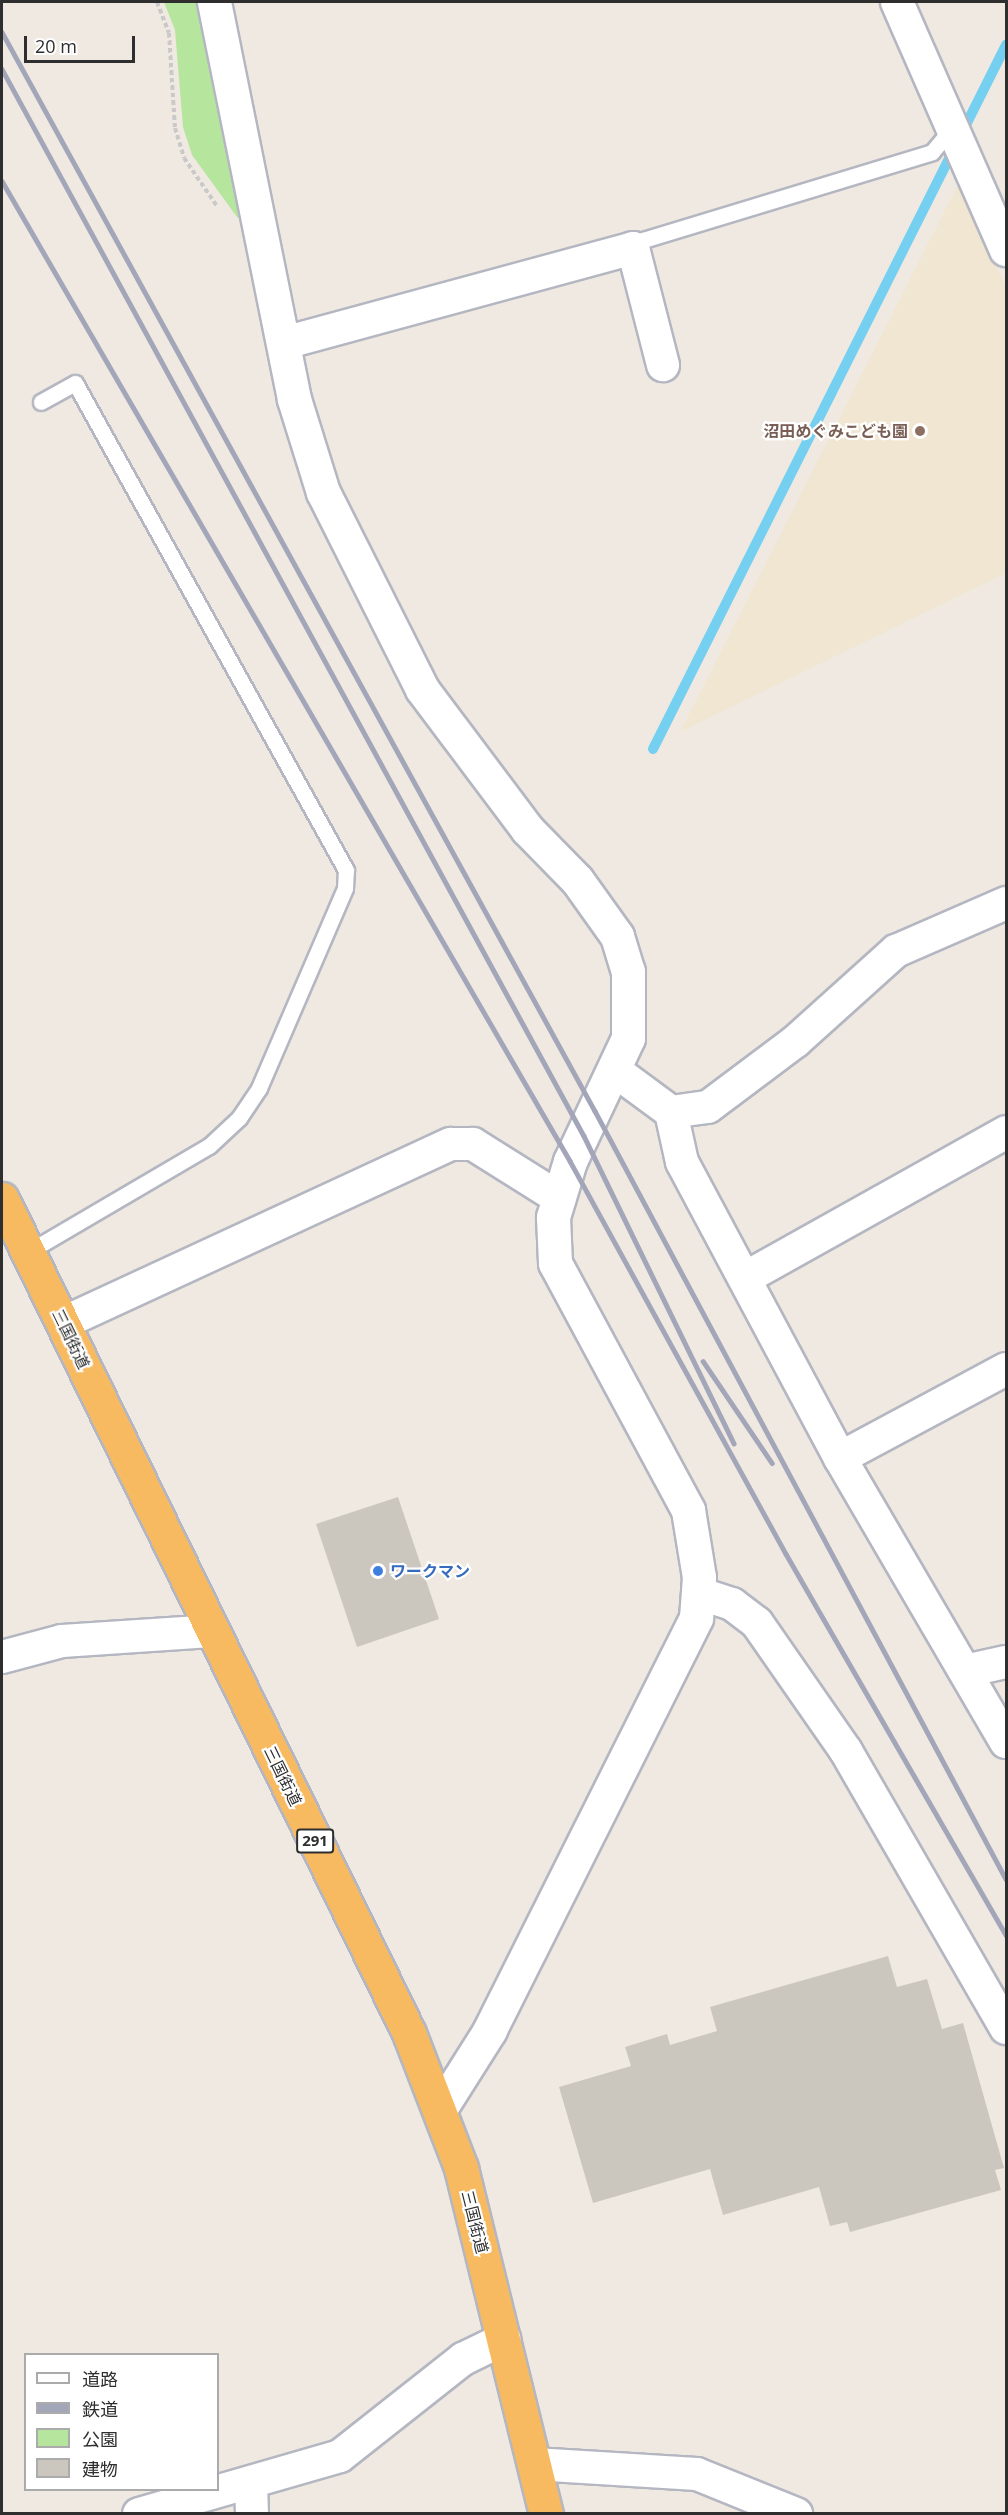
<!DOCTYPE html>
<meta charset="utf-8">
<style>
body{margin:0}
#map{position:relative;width:1008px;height:2515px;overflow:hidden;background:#efe9e1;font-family:"Open Sans","Noto Sans JP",sans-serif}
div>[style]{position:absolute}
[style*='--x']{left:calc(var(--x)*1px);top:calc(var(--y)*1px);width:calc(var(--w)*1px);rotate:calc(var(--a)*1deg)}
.education>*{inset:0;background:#f0e6d1}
.green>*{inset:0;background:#b6e59e}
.stream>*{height:10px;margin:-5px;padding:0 5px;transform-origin:5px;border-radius:5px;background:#75cff0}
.building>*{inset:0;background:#cbc7bf}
.path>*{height:4px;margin-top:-2px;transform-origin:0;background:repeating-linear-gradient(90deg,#c9c9c9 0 4.5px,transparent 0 7.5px)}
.roads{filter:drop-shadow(2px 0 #b4b7c1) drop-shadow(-2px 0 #b4b7c1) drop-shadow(0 2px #b4b7c1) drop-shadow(0 -2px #b4b7c1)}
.service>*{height:15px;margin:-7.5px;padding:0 7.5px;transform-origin:7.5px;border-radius:7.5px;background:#fff}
.minor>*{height:32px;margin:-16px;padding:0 16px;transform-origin:16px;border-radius:16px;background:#fff}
.tertiary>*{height:33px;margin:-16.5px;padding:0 16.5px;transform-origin:16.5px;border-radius:16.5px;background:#fff}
.trunk>*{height:33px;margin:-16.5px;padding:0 16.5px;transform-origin:16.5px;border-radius:16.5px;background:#f8ba60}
.rail>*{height:4.5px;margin:-2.25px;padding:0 2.25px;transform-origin:2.25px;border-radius:2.25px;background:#a3a6b8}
.dots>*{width:16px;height:16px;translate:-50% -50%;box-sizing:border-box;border:3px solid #fff;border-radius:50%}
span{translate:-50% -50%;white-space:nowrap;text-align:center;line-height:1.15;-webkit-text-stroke:4.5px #fff;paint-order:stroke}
.shield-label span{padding:2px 4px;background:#fff;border:2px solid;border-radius:4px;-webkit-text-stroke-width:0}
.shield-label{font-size:15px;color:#2e2e2e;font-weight:700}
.education-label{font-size:16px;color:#785e54;font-weight:700}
.right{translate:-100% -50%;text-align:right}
.street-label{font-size:16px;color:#2e2e2e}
.shop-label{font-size:16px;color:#366cbe;font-weight:700}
.left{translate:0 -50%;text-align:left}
.frame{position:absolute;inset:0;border:3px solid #2e2e2e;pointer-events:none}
.legend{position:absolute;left:24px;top:2353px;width:195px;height:138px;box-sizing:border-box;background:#fff;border:2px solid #ababab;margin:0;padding:8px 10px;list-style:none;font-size:18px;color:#2e2e2e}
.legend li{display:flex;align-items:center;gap:12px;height:30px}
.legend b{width:30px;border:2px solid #ababab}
.scale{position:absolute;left:24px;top:36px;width:111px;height:27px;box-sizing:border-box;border:3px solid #2e2e2e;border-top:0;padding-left:8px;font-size:18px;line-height:21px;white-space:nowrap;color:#2e2e2e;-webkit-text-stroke:4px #fff;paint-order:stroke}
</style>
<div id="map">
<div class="education">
<i style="clip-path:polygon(960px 181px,1006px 288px,1006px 573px,680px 732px)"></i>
</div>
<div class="green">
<i style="clip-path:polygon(164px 2px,206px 2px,252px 224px,237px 217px,192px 155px,183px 127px,175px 30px)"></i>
</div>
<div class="stream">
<i style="--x:653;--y:749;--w:788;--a:-63.37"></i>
</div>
<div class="building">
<i style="clip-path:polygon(398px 1497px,439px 1619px,357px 1647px,316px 1524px)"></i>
<i style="clip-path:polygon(888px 1956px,897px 1987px,927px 1979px,942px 2029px,963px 2023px,1004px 2168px,995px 2170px,1001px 2190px,850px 2232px,847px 2222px,830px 2226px,819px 2187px,723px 2215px,710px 2169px,593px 2203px,559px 2087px,631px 2066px,625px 2047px,667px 2034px,670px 2045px,717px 2031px,710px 2007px)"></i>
</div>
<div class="path">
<i style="--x:157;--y:2;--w:33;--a:69"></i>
<i style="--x:169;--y:33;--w:95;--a:86.4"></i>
<i style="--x:175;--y:128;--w:31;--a:73"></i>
<i style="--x:184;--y:158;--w:58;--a:55.5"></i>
</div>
<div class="roads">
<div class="service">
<i style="--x:633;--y:248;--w:13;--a:-39"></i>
<i style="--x:643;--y:240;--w:302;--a:-16.9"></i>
<i style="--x:932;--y:152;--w:33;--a:-50"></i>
<i style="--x:28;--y:1252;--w:210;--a:-30.4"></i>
<i style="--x:209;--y:1146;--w:41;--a:-43"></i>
<i style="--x:239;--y:1118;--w:36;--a:-56"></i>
<i style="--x:259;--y:1088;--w:218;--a:-66.7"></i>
<i style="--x:345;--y:888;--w:18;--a:-87"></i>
<i style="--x:346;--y:870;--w:557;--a:-119.09"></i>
<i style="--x:75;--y:383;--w:39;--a:151"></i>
</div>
<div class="minor">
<i style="--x:897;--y:2;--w:271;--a:66.3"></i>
<i style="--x:284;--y:343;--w:362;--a:-15.2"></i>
<i style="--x:633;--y:248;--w:121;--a:75.6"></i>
<i style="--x:614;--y:1070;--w:71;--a:36.4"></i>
<i style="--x:671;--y:1112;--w:51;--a:77.6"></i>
<i style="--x:682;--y:1162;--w:336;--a:61.9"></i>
<i style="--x:840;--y:1458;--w:329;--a:59.7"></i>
<i style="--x:671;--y:1112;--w:37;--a:-8"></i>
<i style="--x:708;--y:1107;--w:110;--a:-36.9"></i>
<i style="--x:796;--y:1041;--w:135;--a:-42"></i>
<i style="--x:896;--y:951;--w:120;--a:-23.6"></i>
<i style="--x:747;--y:1277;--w:297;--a:-29.2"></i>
<i style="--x:63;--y:1323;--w:427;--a:-24.8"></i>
<i style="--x:451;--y:1144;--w:22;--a:0"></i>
<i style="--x:473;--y:1144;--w:102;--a:32.1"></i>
<i style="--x:840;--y:1458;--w:188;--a:-28.2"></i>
<i style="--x:698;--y:1593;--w:36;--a:18"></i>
<i style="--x:732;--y:1604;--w:31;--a:37"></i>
<i style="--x:757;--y:1623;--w:156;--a:55.2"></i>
<i style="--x:846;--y:1751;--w:320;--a:60"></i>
<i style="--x:2;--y:1657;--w:62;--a:-14.9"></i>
<i style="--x:62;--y:1641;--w:149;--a:-3.8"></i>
<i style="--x:965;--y:1671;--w:42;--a:-12.4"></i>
<i style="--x:534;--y:2464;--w:163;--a:3.5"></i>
<i style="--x:697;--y:2474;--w:107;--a:22"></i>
<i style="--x:251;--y:2485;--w:29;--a:88"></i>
<i style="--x:139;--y:2514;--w:209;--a:-16.1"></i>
<i style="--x:340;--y:2456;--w:157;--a:-38.3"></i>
<i style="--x:463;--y:2359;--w:46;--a:-26"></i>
</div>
<div class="tertiary">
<i style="--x:214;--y:2;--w:405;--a:78.6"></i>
<i style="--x:294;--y:399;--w:97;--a:72.7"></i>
<i style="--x:323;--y:492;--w:220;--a:63.3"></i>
<i style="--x:422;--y:689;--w:175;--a:53.1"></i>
<i style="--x:527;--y:829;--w:71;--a:45.6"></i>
<i style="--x:577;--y:880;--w:69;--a:54.5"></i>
<i style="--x:617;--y:936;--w:37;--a:73"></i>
<i style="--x:628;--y:971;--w:67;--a:90"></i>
<i style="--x:628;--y:1038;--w:136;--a:115.2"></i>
<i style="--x:570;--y:1161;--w:59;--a:106.9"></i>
<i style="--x:553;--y:1217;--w:46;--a:87.5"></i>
<i style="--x:555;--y:1263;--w:281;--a:61.7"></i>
<i style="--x:688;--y:1510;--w:68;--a:80.7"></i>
<i style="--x:699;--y:1577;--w:41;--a:94.2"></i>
<i style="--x:696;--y:1618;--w:461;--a:116.6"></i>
<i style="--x:490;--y:2030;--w:93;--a:122.3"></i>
</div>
<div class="trunk">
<i style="--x:2;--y:1199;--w:928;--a:63.99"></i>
<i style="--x:409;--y:2033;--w:145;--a:68.9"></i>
<i style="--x:461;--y:2168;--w:356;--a:76.2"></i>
</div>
</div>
<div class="rail">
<i style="--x:2;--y:32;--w:1231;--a:61.21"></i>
<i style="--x:595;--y:1111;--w:871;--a:61.85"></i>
<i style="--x:2;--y:69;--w:1215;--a:61.39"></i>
<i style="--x:584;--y:1136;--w:342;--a:64"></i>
<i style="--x:2;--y:181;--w:1133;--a:59.9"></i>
<i style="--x:570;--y:1161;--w:448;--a:61.2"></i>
<i style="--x:786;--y:1554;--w:440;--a:60"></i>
<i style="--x:703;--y:1361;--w:123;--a:55.9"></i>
</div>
<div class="dots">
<i style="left:920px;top:431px;background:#8d6e63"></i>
<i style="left:378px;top:1571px;background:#3f7fe0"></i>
</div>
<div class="shield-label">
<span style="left:315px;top:1841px">291</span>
</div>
<div class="education-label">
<span class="right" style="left:908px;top:431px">沼田めぐみこども園</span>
</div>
<div class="street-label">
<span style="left:71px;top:1339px;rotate:64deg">三国街道</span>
<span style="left:283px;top:1776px;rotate:64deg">三国街道</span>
<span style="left:475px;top:2222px;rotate:76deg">三国街道</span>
</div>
<div class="shop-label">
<span class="left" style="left:390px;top:1571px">ワークマン</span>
</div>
<div class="frame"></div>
<ul class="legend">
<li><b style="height:8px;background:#fff"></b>道路</li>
<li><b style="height:8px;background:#a3a6b8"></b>鉄道</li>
<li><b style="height:16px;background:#b6e59e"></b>公園</li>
<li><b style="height:16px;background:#cbc7bf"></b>建物</li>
</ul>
<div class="scale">20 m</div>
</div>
